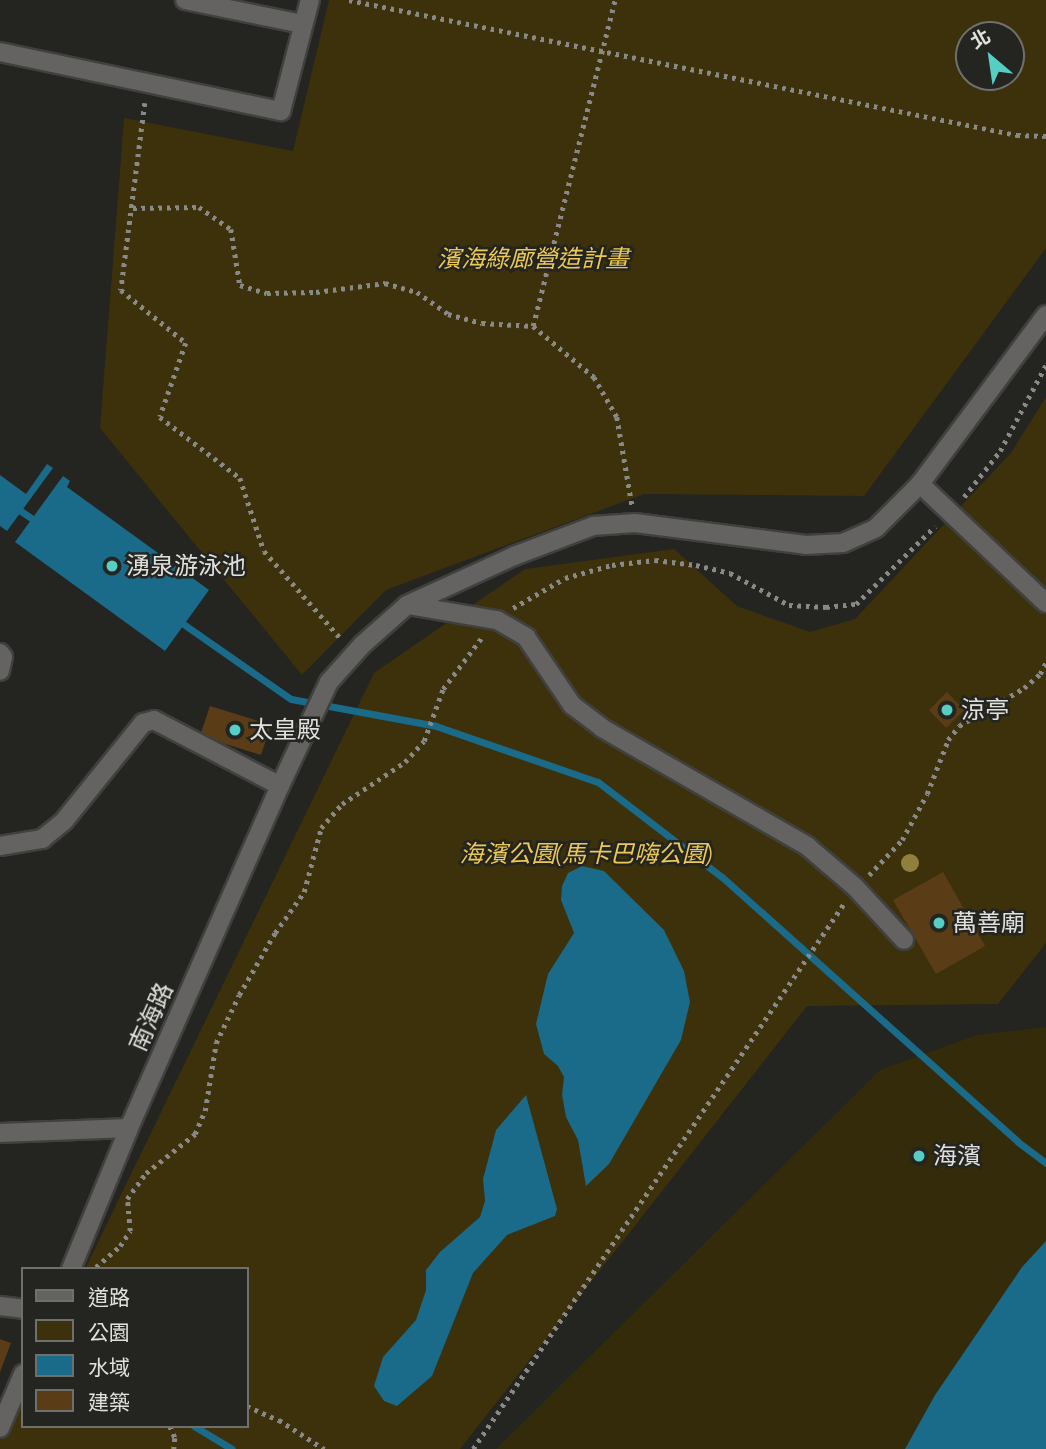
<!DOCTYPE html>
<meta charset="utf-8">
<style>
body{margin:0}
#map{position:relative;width:1046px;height:1449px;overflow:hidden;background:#242421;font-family:"Zilla Slab","Noto Sans TC",serif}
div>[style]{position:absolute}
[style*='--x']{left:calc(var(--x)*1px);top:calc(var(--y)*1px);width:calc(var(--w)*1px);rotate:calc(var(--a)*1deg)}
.green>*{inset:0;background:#3c310b}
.sand>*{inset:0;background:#332b09}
.water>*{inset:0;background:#1a6a89}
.stream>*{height:7px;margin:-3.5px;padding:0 3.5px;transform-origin:3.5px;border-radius:3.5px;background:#1a6a89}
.building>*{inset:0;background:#5a3d17}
.path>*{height:4.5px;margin-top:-2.25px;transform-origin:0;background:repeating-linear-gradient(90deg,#898987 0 3.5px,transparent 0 8.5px)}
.roads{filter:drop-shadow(2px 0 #40403e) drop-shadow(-2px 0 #40403e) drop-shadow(0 2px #40403e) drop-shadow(0 -2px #40403e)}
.minor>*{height:18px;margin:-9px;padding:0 9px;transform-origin:9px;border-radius:9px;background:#646361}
.trees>*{width:18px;height:18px;margin:-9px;border-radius:50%;background:#917f3c}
.dots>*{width:19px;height:19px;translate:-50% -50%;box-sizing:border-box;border:4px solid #242421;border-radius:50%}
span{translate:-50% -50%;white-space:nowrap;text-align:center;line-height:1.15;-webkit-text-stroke:5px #242421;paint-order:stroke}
.park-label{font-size:24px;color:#ebc953;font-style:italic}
.poi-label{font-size:24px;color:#e0e0de}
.left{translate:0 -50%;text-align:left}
.street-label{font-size:24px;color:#e0e0de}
.legend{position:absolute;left:21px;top:1267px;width:228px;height:161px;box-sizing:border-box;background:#242421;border:2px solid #6f6f6d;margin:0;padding:9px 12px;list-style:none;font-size:21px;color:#e0e0de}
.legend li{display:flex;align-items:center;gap:14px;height:35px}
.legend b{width:35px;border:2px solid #6f6f6d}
.north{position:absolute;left:955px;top:21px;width:70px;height:70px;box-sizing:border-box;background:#242421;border:2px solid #6f6f6d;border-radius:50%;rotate:331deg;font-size:19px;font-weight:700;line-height:28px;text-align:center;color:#e0e0de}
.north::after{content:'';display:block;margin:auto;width:24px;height:32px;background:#56cec4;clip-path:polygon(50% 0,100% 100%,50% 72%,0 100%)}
</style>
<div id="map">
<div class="green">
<i style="clip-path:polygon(evenodd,329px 0,1046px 0,1046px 248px,864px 496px,644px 494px,386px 590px,302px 675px,100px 428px,124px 118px,293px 151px,329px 0,969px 35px,1011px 35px,1011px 77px,969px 77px,969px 35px)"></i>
<i style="clip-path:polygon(1046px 397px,1046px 943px,998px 1004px,807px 1006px,460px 1449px,0 1449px,0 1441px,23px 1395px,23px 1426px,247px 1426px,247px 1269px,85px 1269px,374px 673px,525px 569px,674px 549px,737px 606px,810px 632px,855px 619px,1011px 453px)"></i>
</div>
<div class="sand">
<i style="clip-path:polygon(1046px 1027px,1046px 1241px,1022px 1267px,935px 1395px,905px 1449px,496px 1449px,880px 1070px,977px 1035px)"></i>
</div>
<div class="water">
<i style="clip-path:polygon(47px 464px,53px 468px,7px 531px,0 526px,0 475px,26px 494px)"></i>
<i style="clip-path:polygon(63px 476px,70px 481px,67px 487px,209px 590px,165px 651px,15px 542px)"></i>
<i style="clip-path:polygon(582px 866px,604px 871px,664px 930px,684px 971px,690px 1002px,681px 1040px,609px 1164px,586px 1186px,578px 1140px,566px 1117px,562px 1095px,564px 1077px,558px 1066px,544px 1054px,536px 1024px,548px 974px,574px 933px,561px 900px,562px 886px,568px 873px)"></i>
<i style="clip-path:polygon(526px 1095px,557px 1209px,555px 1216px,507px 1235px,473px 1273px,432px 1376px,397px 1406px,384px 1401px,374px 1386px,383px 1357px,416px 1320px,426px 1290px,426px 1270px,440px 1252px,480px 1217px,485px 1201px,483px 1179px,496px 1130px)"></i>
<i style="clip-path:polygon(1046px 1241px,1046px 1449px,905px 1449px,935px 1395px,1022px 1267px)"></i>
</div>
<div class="stream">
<i style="--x:0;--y:497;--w:48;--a:34"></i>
<i style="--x:179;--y:621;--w:136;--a:34.9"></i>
<i style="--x:291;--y:699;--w:147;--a:10.5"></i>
<i style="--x:436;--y:726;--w:171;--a:19.1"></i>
<i style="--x:598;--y:782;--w:156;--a:37.5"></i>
<i style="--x:722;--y:877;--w:397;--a:41.8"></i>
<i style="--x:1018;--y:1142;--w:35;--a:37"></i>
<i style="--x:194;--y:1426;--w:44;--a:31.2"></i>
</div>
<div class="building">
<i style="clip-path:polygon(947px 692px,964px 710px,946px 728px,929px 710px)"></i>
<i style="clip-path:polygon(210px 706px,271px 725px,261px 755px,200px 736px)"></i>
<i style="clip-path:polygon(943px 872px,985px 946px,936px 974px,893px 900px)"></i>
<i style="clip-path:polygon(0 1339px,11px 1343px,0 1372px)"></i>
</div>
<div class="path">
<i style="--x:349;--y:0;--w:682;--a:11.43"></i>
<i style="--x:1017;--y:135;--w:29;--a:2"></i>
<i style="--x:145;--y:103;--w:189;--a:97.3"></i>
<i style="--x:121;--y:290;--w:84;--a:39.2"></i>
<i style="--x:186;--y:343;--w:78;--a:109.4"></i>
<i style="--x:160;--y:417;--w:101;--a:37.3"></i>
<i style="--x:240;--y:478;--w:77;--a:71.8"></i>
<i style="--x:264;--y:551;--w:118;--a:48.8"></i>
<i style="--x:133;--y:208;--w:66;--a:-0.9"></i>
<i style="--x:199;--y:207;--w:39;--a:35"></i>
<i style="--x:231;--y:229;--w:57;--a:80.9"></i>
<i style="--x:240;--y:285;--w:28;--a:17"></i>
<i style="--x:267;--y:293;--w:49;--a:-1.2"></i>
<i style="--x:316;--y:292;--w:70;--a:-7.4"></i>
<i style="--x:385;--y:283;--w:33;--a:16"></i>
<i style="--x:417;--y:292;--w:38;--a:35"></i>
<i style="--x:448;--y:314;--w:35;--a:15"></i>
<i style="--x:482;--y:323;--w:51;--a:3.4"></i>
<i style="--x:533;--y:326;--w:80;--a:39.9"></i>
<i style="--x:594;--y:377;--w:46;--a:60.1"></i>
<i style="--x:617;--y:417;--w:89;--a:80.3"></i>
<i style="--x:533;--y:326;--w:336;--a:-75.9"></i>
<i style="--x:964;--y:497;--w:58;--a:-52"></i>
<i style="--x:1000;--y:451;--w:98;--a:-61.9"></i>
<i style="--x:513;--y:608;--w:60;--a:-30"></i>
<i style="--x:565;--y:578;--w:49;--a:-15.5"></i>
<i style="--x:612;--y:565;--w:43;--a:-6.6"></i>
<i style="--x:655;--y:560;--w:41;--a:7"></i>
<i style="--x:696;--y:565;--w:35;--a:13"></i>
<i style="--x:730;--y:573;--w:67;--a:28.5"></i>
<i style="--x:789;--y:605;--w:37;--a:3"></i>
<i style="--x:826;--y:607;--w:30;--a:-6"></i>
<i style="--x:856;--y:604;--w:111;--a:-44.6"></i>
<i style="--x:869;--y:875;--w:48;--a:-46.7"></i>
<i style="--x:902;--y:840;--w:52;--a:-61.5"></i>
<i style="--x:927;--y:794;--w:58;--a:-68.7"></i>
<i style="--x:948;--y:740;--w:18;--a:-52"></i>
<i style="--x:959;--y:726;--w:75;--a:-30.3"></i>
<i style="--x:1024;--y:688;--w:21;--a:-41"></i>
<i style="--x:1040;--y:674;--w:13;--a:-63"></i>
<i style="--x:96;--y:1267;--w:32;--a:-41"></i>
<i style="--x:120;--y:1246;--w:18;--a:-56"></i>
<i style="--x:130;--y:1231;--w:32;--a:-95"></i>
<i style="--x:127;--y:1199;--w:32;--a:-54"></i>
<i style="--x:146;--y:1173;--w:63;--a:-38.5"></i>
<i style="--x:195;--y:1134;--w:25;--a:-67"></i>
<i style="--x:205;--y:1111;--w:69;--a:-80.8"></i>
<i style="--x:216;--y:1043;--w:53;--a:-64.4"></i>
<i style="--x:239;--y:995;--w:72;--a:-59.9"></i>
<i style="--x:275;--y:933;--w:50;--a:-54.7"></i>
<i style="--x:304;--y:892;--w:66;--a:-75.1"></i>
<i style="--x:321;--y:828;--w:32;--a:-49"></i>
<i style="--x:342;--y:804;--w:76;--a:-33.7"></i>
<i style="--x:405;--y:762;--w:28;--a:-48"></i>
<i style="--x:424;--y:741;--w:55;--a:-69.9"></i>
<i style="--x:443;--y:689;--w:65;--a:-53.1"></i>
<i style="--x:247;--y:1406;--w:35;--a:24"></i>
<i style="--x:279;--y:1420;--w:54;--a:32.8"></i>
<i style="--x:170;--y:1426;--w:13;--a:67"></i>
<i style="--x:175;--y:1438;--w:11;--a:95"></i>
<i style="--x:473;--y:1449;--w:662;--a:-55.78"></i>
</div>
<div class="roads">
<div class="minor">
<i style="--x:185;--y:0;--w:119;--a:11.6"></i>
<i style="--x:0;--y:52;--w:287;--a:11.9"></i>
<i style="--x:281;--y:111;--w:115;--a:-75.4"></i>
<i style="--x:920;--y:484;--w:173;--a:43.4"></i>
<i style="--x:408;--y:605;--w:90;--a:9.6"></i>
<i style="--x:497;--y:620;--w:34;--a:30"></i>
<i style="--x:526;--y:637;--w:82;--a:55.9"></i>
<i style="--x:572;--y:705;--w:38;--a:37"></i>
<i style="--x:602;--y:728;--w:237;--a:29.9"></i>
<i style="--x:807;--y:846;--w:63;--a:40.5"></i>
<i style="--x:855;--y:887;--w:72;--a:47.2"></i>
<i style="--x:0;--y:653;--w:5;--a:53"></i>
<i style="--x:3;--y:657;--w:14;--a:102"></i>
<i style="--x:0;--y:846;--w:43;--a:-9.5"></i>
<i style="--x:42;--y:839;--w:28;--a:-39"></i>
<i style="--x:64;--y:821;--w:126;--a:-51.1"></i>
<i style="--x:143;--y:723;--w:11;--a:-15"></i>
<i style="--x:154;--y:720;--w:142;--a:27.6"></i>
<i style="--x:0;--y:1133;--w:129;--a:-2.2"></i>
<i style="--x:71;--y:1269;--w:152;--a:-67.6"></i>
<i style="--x:129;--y:1128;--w:374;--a:-66.2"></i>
<i style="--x:280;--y:786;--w:115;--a:-64.8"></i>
<i style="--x:329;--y:682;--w:50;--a:-48.3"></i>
<i style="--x:362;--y:645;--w:60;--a:-41.6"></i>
<i style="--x:407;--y:605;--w:118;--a:-24.6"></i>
<i style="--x:514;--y:556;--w:85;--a:-20.8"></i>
<i style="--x:593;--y:526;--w:42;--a:-4.1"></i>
<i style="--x:635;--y:523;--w:172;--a:7.3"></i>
<i style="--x:806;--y:545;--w:37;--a:-3"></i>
<i style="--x:843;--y:543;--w:36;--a:-24"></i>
<i style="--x:876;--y:528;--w:62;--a:-45"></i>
<i style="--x:920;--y:484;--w:211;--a:-53.3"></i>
<i style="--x:0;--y:1306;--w:23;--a:7"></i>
<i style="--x:0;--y:1428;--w:59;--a:-66.9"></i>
</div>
</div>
<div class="trees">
<i style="left:910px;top:863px"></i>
</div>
<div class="dots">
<i style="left:112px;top:566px;background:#56cec4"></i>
<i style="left:947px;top:710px;background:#56cec4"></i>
<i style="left:235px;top:730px;background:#56cec4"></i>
<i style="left:939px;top:923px;background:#56cec4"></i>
<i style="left:919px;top:1156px;background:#56cec4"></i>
</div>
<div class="park-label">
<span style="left:533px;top:259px">濱海綠廊營造計畫</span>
<span style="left:586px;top:854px">海濱公園(馬卡巴嗨公園)</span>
</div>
<div class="poi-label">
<span class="left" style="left:126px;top:566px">湧泉游泳池</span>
<span class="left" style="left:961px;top:710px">涼亭</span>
<span class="left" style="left:249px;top:730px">太皇殿</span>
<span class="left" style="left:953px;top:923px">萬善廟</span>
<span class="left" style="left:933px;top:1156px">海濱</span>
</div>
<div class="street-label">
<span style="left:151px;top:1017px;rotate:-66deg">南海路</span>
</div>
<ul class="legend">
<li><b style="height:9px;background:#646361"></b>道路</li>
<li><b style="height:19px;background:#3c310b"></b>公園</li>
<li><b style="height:19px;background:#1a6a89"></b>水域</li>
<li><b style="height:19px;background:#5a3d17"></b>建築</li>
</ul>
<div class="north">北</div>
</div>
